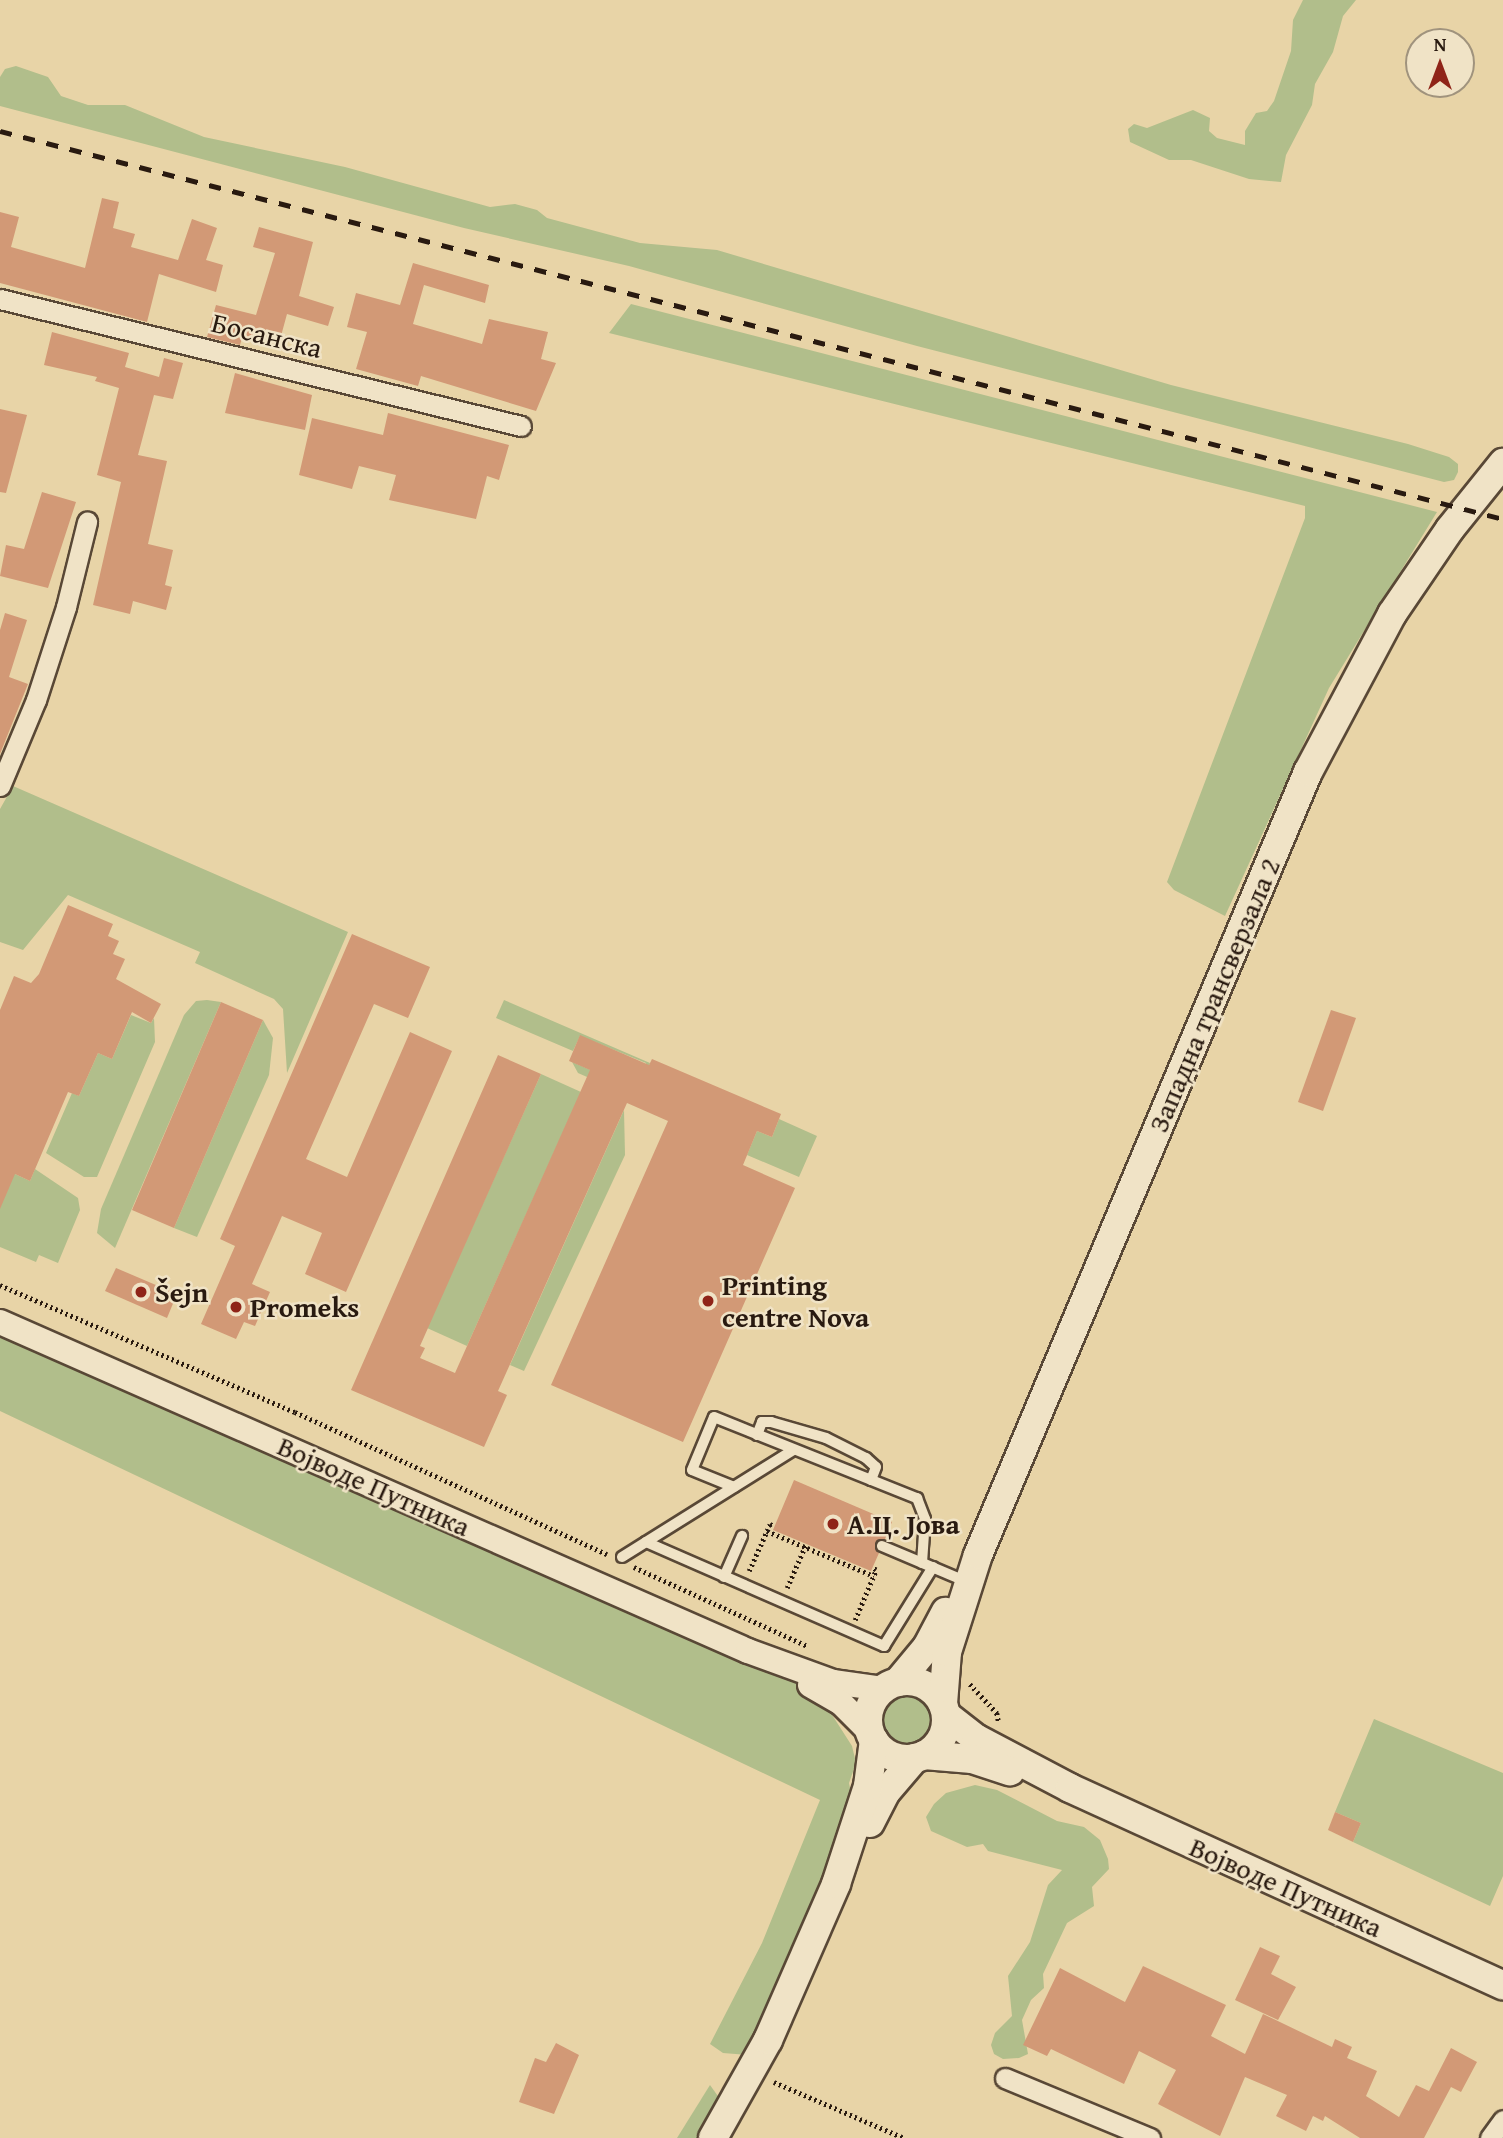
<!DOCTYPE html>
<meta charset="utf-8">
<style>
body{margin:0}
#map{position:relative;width:1503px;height:2138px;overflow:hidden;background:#e8d4a7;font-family:"Gentium Book Plus",serif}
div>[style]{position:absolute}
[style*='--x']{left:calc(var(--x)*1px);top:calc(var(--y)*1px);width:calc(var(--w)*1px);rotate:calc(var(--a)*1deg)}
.green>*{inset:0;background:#b1be8b}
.round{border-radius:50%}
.building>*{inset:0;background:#d29976}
.path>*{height:4.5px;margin-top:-2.25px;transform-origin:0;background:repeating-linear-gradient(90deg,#291a10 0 2px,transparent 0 5.5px)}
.roads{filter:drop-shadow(2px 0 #594836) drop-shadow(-2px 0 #594836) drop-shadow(0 2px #594836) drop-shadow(0 -2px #594836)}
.service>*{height:10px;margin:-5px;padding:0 5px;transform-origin:5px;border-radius:5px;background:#f0e3c6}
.minor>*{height:19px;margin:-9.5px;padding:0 9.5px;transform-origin:9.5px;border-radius:9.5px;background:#f0e3c6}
.tertiary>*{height:24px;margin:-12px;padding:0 12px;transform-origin:12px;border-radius:12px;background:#f0e3c6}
.secondary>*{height:28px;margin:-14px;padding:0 14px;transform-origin:14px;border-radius:14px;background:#f0e3c6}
.secondary>.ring{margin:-14px;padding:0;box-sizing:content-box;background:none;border:28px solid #f0e3c6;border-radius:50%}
.rail>*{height:5px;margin-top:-2.5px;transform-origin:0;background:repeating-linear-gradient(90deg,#291a10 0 12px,transparent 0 24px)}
.dots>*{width:19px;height:19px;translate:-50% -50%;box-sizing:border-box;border:4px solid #f0e3c6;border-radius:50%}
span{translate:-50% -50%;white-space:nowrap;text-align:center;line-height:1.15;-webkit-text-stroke:5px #f0e3c6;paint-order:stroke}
.street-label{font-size:28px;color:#291a10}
.poi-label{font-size:28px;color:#291a10;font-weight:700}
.left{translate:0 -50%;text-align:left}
.north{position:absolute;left:1405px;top:28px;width:70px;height:70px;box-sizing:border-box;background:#f0e3c6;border:2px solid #a0937d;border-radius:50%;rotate:0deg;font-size:19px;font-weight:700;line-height:28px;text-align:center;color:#291a10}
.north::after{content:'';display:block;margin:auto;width:24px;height:32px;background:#8f2418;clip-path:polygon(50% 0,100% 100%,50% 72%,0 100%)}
</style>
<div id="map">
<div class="green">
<i style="clip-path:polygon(1303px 0,1356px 0,1343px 16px,1333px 52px,1315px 84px,1312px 105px,1286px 155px,1281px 182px,1249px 179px,1191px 160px,1169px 160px,1130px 142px,1128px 129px,1134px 124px,1147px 128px,1193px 110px,1210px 118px,1209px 131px,1217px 138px,1245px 145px,1245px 131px,1256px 113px,1267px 111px,1274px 101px,1291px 51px,1293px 20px)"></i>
<i style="clip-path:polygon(16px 66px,48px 77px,61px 96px,88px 105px,125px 105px,204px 137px,345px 167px,490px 207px,515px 204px,537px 210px,547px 218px,640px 243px,717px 250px,1171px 385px,1408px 444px,1449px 457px,1458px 464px,1458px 472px,1454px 480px,1444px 482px,917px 346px,629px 266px,464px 228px,0 106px,0 77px,5px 69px)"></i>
<i style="clip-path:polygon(631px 304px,1437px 512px,1329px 688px,1225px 916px,1174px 890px,1167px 882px,1305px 518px,1305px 506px,609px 333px)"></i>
<i style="clip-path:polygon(13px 786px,348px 932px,287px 1073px,283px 1009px,274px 999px,195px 963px,200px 952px,68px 895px,23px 950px,0 942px,0 809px)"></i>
<i style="clip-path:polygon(207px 1000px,221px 1002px,115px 1248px,97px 1233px,101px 1209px,184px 1015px,196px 1001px)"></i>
<i style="clip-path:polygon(504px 1000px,650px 1063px,635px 1098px,578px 1073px,572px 1062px,635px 1089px,646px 1063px,580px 1036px,573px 1051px,496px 1018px)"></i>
<i style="clip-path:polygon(131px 1015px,151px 1023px,154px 1018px,155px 1042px,97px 1177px,84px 1177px,46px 1153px,72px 1093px,79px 1096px,98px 1053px,112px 1059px)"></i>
<i style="clip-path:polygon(263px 1020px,273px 1038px,269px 1075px,197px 1237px,174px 1228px)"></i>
<i style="clip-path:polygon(541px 1074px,581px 1092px,467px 1346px,427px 1328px)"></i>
<i style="clip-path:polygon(624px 1110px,625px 1155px,524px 1371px,510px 1365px)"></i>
<i style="clip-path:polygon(779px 1119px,817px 1136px,799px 1177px,747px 1155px,757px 1131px,772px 1137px)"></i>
<i style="clip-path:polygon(0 1167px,30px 1181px,35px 1169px,78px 1198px,80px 1210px,58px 1263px,39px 1255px,36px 1262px,0 1247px)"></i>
<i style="clip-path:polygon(0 1328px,801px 1685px,827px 1707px,852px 1746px,856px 1763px,849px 1783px,853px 1803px,748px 2055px,723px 2053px,710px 2044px,762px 1943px,820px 1800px,0 1411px)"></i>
<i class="round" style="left:882px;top:1694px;width:50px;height:50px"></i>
<i style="clip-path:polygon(1374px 1719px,1503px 1773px,1503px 1876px,1490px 1906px,1353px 1842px,1361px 1823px,1335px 1812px)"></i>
<i style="clip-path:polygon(975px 1785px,997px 1790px,1057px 1821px,1084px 1827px,1100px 1840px,1108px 1859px,1109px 1869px,1092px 1887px,1094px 1906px,1067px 1923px,1043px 1974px,1044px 1988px,1031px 2000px,1022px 2020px,1028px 2054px,1019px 2058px,1003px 2059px,994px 2054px,991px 2045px,995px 2033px,1012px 2016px,1008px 1976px,1030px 1942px,1048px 1885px,1062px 1870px,988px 1851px,983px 1844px,967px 1847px,931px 1831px,926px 1817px,934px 1804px,946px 1793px)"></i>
<i style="clip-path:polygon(710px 2085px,720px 2099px,702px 2138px,677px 2138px)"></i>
</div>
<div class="building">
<i style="clip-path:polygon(102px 198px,119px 202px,113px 228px,135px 234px,131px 247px,178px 260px,192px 219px,217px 228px,206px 260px,223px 265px,216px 292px,159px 274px,147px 322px,0 283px,0 212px,19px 217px,11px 247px,85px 268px)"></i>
<i style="clip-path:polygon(259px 227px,313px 242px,299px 296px,334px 307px,328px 326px,287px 314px,278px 347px,242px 338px,240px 345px,207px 337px,216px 305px,256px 315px,275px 253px,253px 247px)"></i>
<i style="clip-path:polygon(413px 263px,489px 285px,485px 303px,424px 285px,413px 324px,482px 344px,489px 319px,548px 332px,541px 359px,556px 363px,536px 411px,421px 376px,418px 386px,356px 369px,367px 332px,347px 327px,356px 293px,400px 305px)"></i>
<i style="clip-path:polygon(52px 332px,129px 353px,125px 367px,159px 377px,164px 358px,183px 363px,173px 399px,154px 395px,138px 455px,167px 461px,148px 544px,173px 550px,165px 585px,172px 587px,166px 610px,133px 601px,130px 614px,93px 605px,121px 482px,97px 475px,119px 388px,95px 381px,97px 377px,44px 365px)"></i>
<i style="clip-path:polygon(235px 373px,312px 395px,305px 430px,225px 413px)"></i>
<i style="clip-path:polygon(0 409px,27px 415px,6px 493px,0 492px)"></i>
<i style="clip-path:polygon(388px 413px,509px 445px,499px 480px,487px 476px,476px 519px,389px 500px,396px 475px,359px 466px,352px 489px,299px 475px,312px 418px,383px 435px)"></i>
<i style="clip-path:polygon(42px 492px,76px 502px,48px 588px,0 576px,6px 545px,24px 549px)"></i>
<i style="clip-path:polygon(5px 613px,27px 620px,9px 677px,28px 684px,0 754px,0 630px)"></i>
<i style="clip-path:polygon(68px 905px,113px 924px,108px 936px,119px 941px,113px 954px,125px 959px,116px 979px,161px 1004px,151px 1023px,132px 1012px,112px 1059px,98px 1053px,79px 1096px,68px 1092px,30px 1181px,15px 1174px,0 1209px,0 1010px,14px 976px,31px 983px,39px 974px)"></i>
<i style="clip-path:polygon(352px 934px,430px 967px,408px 1018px,374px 1004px,306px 1159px,347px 1177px,410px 1032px,452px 1051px,346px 1292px,305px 1274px,322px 1233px,282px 1216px,252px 1284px,270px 1292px,255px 1326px,244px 1322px,236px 1339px,201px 1324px,235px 1246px,220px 1239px)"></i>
<i style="clip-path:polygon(221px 1002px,263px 1020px,174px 1228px,132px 1210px)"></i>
<i style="clip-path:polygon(1331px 1010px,1356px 1018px,1323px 1111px,1298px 1102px)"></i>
<i style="clip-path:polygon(580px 1035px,649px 1065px,652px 1059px,781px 1114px,772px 1137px,757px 1131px,743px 1165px,795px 1188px,683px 1442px,551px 1385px,668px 1121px,627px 1103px,498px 1391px,507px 1395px,484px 1447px,351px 1390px,498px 1055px,541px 1074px,420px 1346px,425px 1348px,420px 1358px,455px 1373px,590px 1070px,569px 1061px)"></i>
<i style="clip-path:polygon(116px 1268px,177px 1294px,167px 1318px,105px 1291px)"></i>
<i style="clip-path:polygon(794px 1480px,892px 1522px,885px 1539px,875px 1543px,879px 1553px,871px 1571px,773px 1530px)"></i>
<i style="clip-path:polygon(1335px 1812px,1361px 1823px,1353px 1842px,1328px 1830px)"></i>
<i style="clip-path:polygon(1260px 1947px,1280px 1956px,1271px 1974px,1296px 1987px,1278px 2020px,1235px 2000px)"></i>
<i style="clip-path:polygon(1143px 1966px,1226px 2005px,1211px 2036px,1245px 2054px,1263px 2014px,1332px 2047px,1335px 2039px,1352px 2047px,1347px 2058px,1377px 2071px,1366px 2096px,1399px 2117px,1416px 2085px,1429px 2091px,1451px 2048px,1477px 2062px,1461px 2092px,1451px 2087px,1424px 2138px,1360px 2138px,1325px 2116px,1323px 2121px,1313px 2116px,1306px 2131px,1276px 2116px,1287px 2095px,1245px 2077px,1220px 2136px,1158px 2104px,1176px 2070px,1139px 2051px,1124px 2084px,1051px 2049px,1047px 2056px,1023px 2045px,1060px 1968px,1125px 2002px)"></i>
<i style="clip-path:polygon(556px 2043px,579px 2055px,554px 2114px,519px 2102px,535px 2058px,546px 2062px)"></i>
</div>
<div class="path">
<i style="--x:0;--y:1285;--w:321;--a:23.3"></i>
<i style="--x:295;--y:1412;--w:343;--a:24.5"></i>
<i style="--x:767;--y:1531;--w:116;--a:22.8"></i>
<i style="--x:634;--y:1567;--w:190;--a:24.5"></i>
<i style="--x:749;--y:1571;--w:51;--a:-65.9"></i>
<i style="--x:770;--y:1524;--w:4;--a:27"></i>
<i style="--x:787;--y:1588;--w:48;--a:-66.6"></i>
<i style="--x:855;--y:1620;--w:54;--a:-67.2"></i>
<i style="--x:876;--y:1570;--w:4;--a:-146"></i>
<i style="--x:970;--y:1684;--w:40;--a:47"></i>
<i style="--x:997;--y:1713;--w:10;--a:79"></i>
<i style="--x:774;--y:2082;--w:142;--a:23.3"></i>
</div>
<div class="roads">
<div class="service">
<i style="--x:757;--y:1435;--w:14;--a:-69"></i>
<i style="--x:762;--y:1422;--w:9;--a:0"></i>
<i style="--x:771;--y:1422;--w:57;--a:16.2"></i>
<i style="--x:826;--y:1438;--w:45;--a:26.6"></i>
<i style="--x:866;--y:1458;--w:13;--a:42"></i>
<i style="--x:876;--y:1467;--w:14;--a:111"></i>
<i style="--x:734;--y:1487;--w:45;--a:-158"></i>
<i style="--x:692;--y:1470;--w:57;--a:-67.5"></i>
<i style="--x:714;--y:1417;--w:219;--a:21.8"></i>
<i style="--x:917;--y:1498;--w:22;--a:69"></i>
<i style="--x:925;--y:1519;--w:44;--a:93.9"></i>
<i style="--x:646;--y:1542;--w:260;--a:23.6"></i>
<i style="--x:884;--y:1646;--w:93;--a:-58.2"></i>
<i style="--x:882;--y:1546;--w:82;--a:22.8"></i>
<i style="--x:622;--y:1557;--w:202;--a:-32"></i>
<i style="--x:724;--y:1577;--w:45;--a:-66.3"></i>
</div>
<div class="minor">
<i style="--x:0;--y:299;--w:536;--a:13.7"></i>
<i style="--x:0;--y:786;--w:93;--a:-67.3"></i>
<i style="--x:36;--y:700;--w:98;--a:-72.1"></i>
<i style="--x:66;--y:607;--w:88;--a:-76.1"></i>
<i style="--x:1005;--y:2078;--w:157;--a:22.5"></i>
<i style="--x:1490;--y:2138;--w:22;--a:-54"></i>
</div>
<div class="tertiary">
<i style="--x:0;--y:1322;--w:817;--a:23.74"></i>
<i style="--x:748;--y:1651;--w:90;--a:20"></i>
<i style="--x:833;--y:1682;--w:50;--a:8"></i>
<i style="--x:810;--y:1685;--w:36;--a:30"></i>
<i style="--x:841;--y:1703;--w:41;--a:45"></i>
</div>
<div class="secondary">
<i class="ring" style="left:868px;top:1681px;width:50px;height:50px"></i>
<i style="--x:898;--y:1682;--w:45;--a:-50.4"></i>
<i style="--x:927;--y:1647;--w:40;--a:-62"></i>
<i style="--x:943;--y:1704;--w:52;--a:-85.6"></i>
<i style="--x:947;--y:1652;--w:102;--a:-72.3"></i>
<i style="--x:978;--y:1555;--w:850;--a:-67.15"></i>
<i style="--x:1308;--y:772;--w:179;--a:-62"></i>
<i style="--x:1392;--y:614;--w:103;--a:-55.7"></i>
<i style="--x:1450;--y:529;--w:85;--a:-51.2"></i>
<i style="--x:946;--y:1715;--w:39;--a:38"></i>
<i style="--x:977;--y:1739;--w:105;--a:27.8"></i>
<i style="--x:1070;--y:1788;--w:476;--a:24.5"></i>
<i style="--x:924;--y:1755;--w:48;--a:4.8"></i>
<i style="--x:972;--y:1759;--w:40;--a:18"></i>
<i style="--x:870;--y:1823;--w:35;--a:-63"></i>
<i style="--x:886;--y:1792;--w:45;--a:-49.5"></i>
<i style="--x:713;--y:2138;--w:112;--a:-60.7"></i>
<i style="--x:768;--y:2040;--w:170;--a:-66.4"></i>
<i style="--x:836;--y:1884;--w:103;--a:-71.9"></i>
<i style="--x:868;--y:1786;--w:46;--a:-82.6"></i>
</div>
</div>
<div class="rail">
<i style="--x:0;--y:131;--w:1552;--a:14.47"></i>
</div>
<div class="dots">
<i style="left:141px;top:1292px;background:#8f2418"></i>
<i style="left:708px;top:1301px;background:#8f2418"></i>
<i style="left:236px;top:1307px;background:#8f2418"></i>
<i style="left:833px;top:1524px;background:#8f2418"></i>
</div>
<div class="street-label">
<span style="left:267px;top:335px;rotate:14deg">Босанска</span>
<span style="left:1214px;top:995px;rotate:-67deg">Западна трансверзала 2</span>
<span style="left:374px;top:1486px;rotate:24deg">Војводе Путника</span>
<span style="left:1286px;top:1887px;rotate:24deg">Војводе Путника</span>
</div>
<div class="poi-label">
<span class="left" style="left:722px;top:1301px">Printing<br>centre Nova</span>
<span class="left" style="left:155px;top:1292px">Šejn</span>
<span class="left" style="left:250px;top:1307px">Promeks</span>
<span class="left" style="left:847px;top:1524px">А.Ц. Јова</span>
</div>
<div class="north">N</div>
</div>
